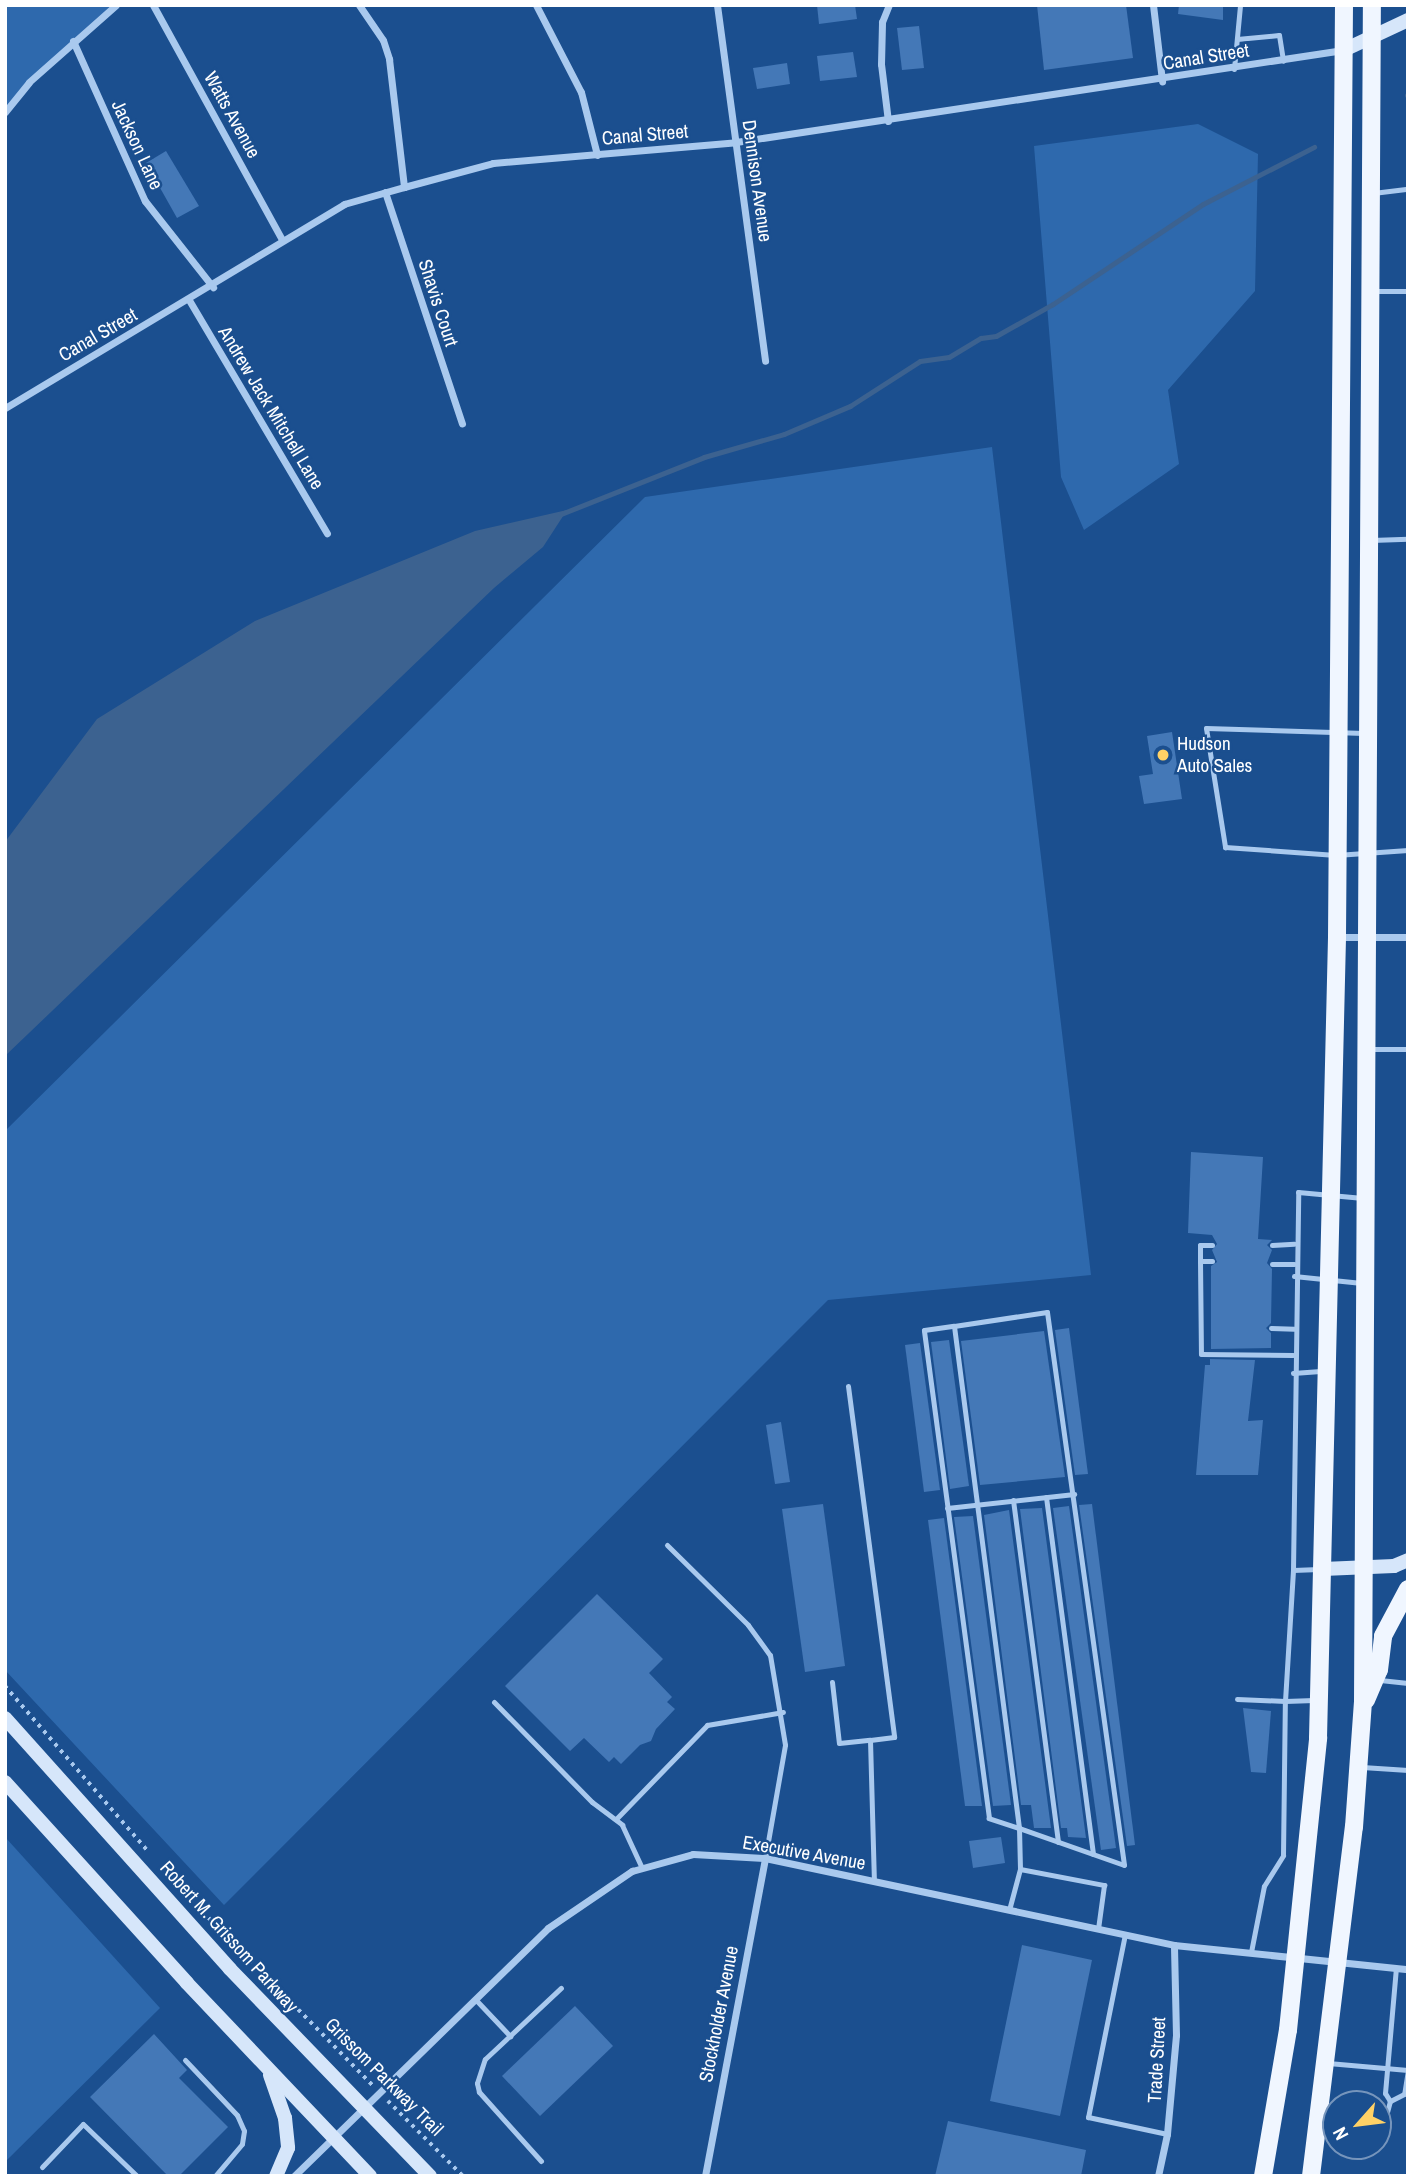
<!DOCTYPE html>
<style>
body{margin:0}
#map{position:relative;width:1413px;height:2181px;overflow:hidden;background:#1b4f8f;font-family:"Archivo Narrow",sans-serif}
div>[style]{position:absolute}
[style*='--x']{left:calc(var(--x)*1px);top:calc(var(--y)*1px);width:calc(var(--w)*1px);rotate:calc(var(--a)*1deg)}
.green>*{inset:0;background:#2e69ad}
.water>*{inset:0;background:#3c6290}
.stream>*{height:5px;margin:-2.5px;padding:0 2.5px;transform-origin:2.5px;border-radius:2.5px;background:#3c6290}
.building>*{inset:0;background:#4478b7}
.path>*{height:3.5px;margin-top:-1.75px;transform-origin:0;background:repeating-linear-gradient(90deg,#a9c9ee 0 3.5px,transparent 0 8.5px)}
.lane>*{height:5px;margin:-2.5px;padding:0 2.5px;transform-origin:2.5px;border-radius:2.5px;background:#a9c9ee}
.street>*{height:7px;margin:-3.5px;padding:0 3.5px;transform-origin:3.5px;border-radius:3.5px;background:#a9c9ee}
.secondary>*{height:14px;margin:-7px;padding:0 7px;transform-origin:7px;border-radius:7px;background:#d6e6fa}
.primary>*{height:18px;margin:-9px;padding:0 9px;transform-origin:9px;border-radius:9px;background:#f0f6ff}
.dots>*{width:19px;height:19px;translate:-50% -50%;box-sizing:border-box;border:4px solid #1b4f8f;border-radius:50%}
span{translate:-50% -50%;white-space:nowrap;text-align:center;line-height:1.15;-webkit-text-stroke:5px #1b4f8f;paint-order:stroke}
.street-label{font-size:19px;color:#fff}
.poi-label{font-size:19px;color:#fff}
.left{translate:0 -50%;text-align:left}
.frame{position:absolute;inset:0;border:7px solid #fff;pointer-events:none}
.north{position:absolute;left:1322px;top:2090px;width:70px;height:70px;box-sizing:border-box;background:#1b4f8f;border:2px solid #7695bc;border-radius:50%;rotate:242deg;font-size:19px;font-weight:700;line-height:28px;text-align:center;color:#fff}
.north::after{content:'';display:block;margin:auto;width:24px;height:32px;background:#ffd166;clip-path:polygon(50% 0,100% 100%,50% 72%,0 100%)}
</style>
<div id="map">
<div class="green">
<i style="clip-path:polygon(5px 5px,116px 5px,72px 41px,5px 112px)"></i>
<i style="clip-path:polygon(1198px 124px,1258px 154px,1255px 291px,1168px 390px,1179px 464px,1084px 530px,1061px 477px,1034px 146px)"></i>
<i style="clip-path:polygon(992px 447px,1091px 1275px,828px 1300px,224px 1905px,5px 1670px,5px 1131px,645px 497px)"></i>
<i style="clip-path:polygon(5px 1837px,160px 2008px,5px 2162px)"></i>
</div>
<div class="water">
<i style="clip-path:polygon(567px 510px,543px 547px,494px 588px,5px 1056px,5px 842px,97px 719px,255px 621px,475px 531px)"></i>
</div>
<div class="stream">
<i style="--x:1407;--y:95;--w:1;--a:0"></i>
<i style="--x:561;--y:514;--w:154;--a:-21.7"></i>
<i style="--x:704;--y:457;--w:83;--a:-16"></i>
<i style="--x:784;--y:434;--w:72;--a:-23"></i>
<i style="--x:850;--y:406;--w:83;--a:-32.7"></i>
<i style="--x:920;--y:361;--w:29;--a:-8"></i>
<i style="--x:949;--y:357;--w:37;--a:-31"></i>
<i style="--x:981;--y:338;--w:15;--a:-8"></i>
<i style="--x:996;--y:336;--w:65;--a:-29.3"></i>
<i style="--x:1053;--y:304;--w:180;--a:-33.7"></i>
<i style="--x:1203;--y:204;--w:125;--a:-27.2"></i>
</div>
<div class="building">
<i style="clip-path:polygon(817px 5px,855px 5px,857px 19px,819px 24px)"></i>
<i style="clip-path:polygon(1037px 5px,1126px 5px,1133px 58px,1044px 70px)"></i>
<i style="clip-path:polygon(1179px 5px,1223px 5px,1223px 20px,1178px 14px)"></i>
<i style="clip-path:polygon(919px 26px,924px 68px,902px 70px,897px 28px)"></i>
<i style="clip-path:polygon(853px 52px,857px 77px,820px 81px,817px 56px)"></i>
<i style="clip-path:polygon(787px 63px,790px 84px,757px 89px,753px 68px)"></i>
<i style="clip-path:polygon(166px 151px,199px 206px,177px 218px,146px 163px)"></i>
<i style="clip-path:polygon(1172px 732px,1182px 799px,1144px 804px,1139px 776px,1153px 774px,1147px 736px)"></i>
<i style="clip-path:polygon(1191px 1152px,1263px 1157px,1258px 1239px,1272px 1240px,1267px 1245px,1272px 1250px,1267px 1263px,1272px 1269px,1271px 1323px,1266px 1328px,1271px 1333px,1271px 1348px,1211px 1349px,1211px 1266px,1217px 1262px,1212px 1250px,1217px 1244px,1212px 1235px,1188px 1233px)"></i>
<i style="clip-path:polygon(1069px 1328px,1088px 1474px,1075px 1475px,1055px 1330px)"></i>
<i style="clip-path:polygon(1044px 1331px,1065px 1477px,980px 1485px,961px 1341px)"></i>
<i style="clip-path:polygon(949px 1340px,969px 1486px,950px 1489px,931px 1342px)"></i>
<i style="clip-path:polygon(920px 1343px,940px 1490px,924px 1492px,905px 1345px)"></i>
<i style="clip-path:polygon(1210px 1359px,1255px 1360px,1248px 1421px,1263px 1420px,1258px 1475px,1196px 1475px,1205px 1365px,1210px 1365px)"></i>
<i style="clip-path:polygon(781px 1422px,790px 1482px,775px 1484px,766px 1425px)"></i>
<i style="clip-path:polygon(823px 1504px,845px 1666px,805px 1672px,782px 1509px)"></i>
<i style="clip-path:polygon(1092px 1504px,1135px 1845px,1127px 1846px,1079px 1505px)"></i>
<i style="clip-path:polygon(1069px 1506px,1116px 1848px,1101px 1850px,1053px 1508px)"></i>
<i style="clip-path:polygon(1042px 1508px,1086px 1838px,1068px 1837px,1067px 1828px,1061px 1828px,1020px 1509px)"></i>
<i style="clip-path:polygon(1009px 1510px,1051px 1828px,1034px 1828px,1031px 1805px,1021px 1805px,984px 1515px)"></i>
<i style="clip-path:polygon(973px 1516px,1011px 1805px,993px 1806px,954px 1517px)"></i>
<i style="clip-path:polygon(944px 1518px,982px 1806px,965px 1806px,928px 1520px)"></i>
<i style="clip-path:polygon(597px 1594px,663px 1659px,649px 1673px,672px 1697px,667px 1702px,675px 1709px,656px 1729px,651px 1741px,640px 1745px,621px 1764px,614px 1757px,609px 1762px,584px 1738px,570px 1751px,505px 1686px)"></i>
<i style="clip-path:polygon(1243px 1708px,1271px 1711px,1266px 1773px,1251px 1772px)"></i>
<i style="clip-path:polygon(1001px 1837px,1005px 1863px,973px 1868px,969px 1841px)"></i>
<i style="clip-path:polygon(1022px 1945px,1092px 1960px,1060px 2116px,990px 2101px)"></i>
<i style="clip-path:polygon(575px 2006px,613px 2046px,540px 2116px,502px 2076px)"></i>
<i style="clip-path:polygon(154px 2034px,187px 2070px,179px 2078px,228px 2127px,179px 2176px,168px 2176px,90px 2097px)"></i>
<i style="clip-path:polygon(948px 2121px,1086px 2150px,1081px 2176px,935px 2176px)"></i>
</div>
<div class="path">
<i style="--x:5;--y:1686;--w:218;--a:49.1"></i>
<i style="--x:197;--y:1906;--w:252;--a:45.6"></i>
<i style="--x:388;--y:2101;--w:106;--a:45"></i>
</div>
<div class="lane">
<i style="--x:1237;--y:39;--w:42;--a:-5.4"></i>
<i style="--x:1279;--y:35;--w:26;--a:81"></i>
<i style="--x:1234;--y:69;--w:64;--a:-84.6"></i>
<i style="--x:1373;--y:193;--w:35;--a:-7"></i>
<i style="--x:1373;--y:291;--w:35;--a:0"></i>
<i style="--x:1371;--y:540;--w:37;--a:-2"></i>
<i style="--x:1364;--y:733;--w:158;--a:-178.2"></i>
<i style="--x:1206;--y:728;--w:121;--a:80.9"></i>
<i style="--x:1225;--y:847;--w:111;--a:4.1"></i>
<i style="--x:1336;--y:855;--w:72;--a:-4"></i>
<i style="--x:1370;--y:1049;--w:38;--a:0"></i>
<i style="--x:1272;--y:1245;--w:22;--a:-3"></i>
<i style="--x:1200;--y:1261;--w:16;--a:-90"></i>
<i style="--x:1200;--y:1245;--w:12;--a:0"></i>
<i style="--x:1212;--y:1261;--w:12;--a:180"></i>
<i style="--x:1200;--y:1261;--w:93;--a:89.4"></i>
<i style="--x:1201;--y:1354;--w:92;--a:0.6"></i>
<i style="--x:1272;--y:1264;--w:22;--a:0"></i>
<i style="--x:1294;--y:1276;--w:68;--a:5.9"></i>
<i style="--x:954;--y:1326;--w:506;--a:82.62"></i>
<i style="--x:1019;--y:1828;--w:32;--a:-162"></i>
<i style="--x:989;--y:1818;--w:492;--a:-97.6"></i>
<i style="--x:924;--y:1330;--w:30;--a:-8"></i>
<i style="--x:954;--y:1326;--w:94;--a:-8.6"></i>
<i style="--x:1047;--y:1312;--w:558;--a:82.07"></i>
<i style="--x:1124;--y:1865;--w:111;--a:-160.6"></i>
<i style="--x:1019;--y:1828;--w:41;--a:88.6"></i>
<i style="--x:1271;--y:1328;--w:23;--a:2"></i>
<i style="--x:1293;--y:1373;--w:31;--a:-4"></i>
<i style="--x:848;--y:1386;--w:354;--a:82.5"></i>
<i style="--x:894;--y:1737;--w:24;--a:173"></i>
<i style="--x:870;--y:1740;--w:141;--a:88.4"></i>
<i style="--x:1046;--y:1497;--w:360;--a:82.5"></i>
<i style="--x:1013;--y:1500;--w:345;--a:82.5"></i>
<i style="--x:947;--y:1508;--w:128;--a:-6.3"></i>
<i style="--x:667;--y:1545;--w:114;--a:44.6"></i>
<i style="--x:748;--y:1625;--w:37;--a:54"></i>
<i style="--x:770;--y:1655;--w:91;--a:80.5"></i>
<i style="--x:785;--y:1745;--w:115;--a:100"></i>
<i style="--x:1319;--y:1569;--w:26;--a:178"></i>
<i style="--x:1293;--y:1570;--w:378;--a:-89.2"></i>
<i style="--x:1298;--y:1192;--w:65;--a:5.3"></i>
<i style="--x:1380;--y:1680;--w:28;--a:6"></i>
<i style="--x:832;--y:1682;--w:61;--a:83.5"></i>
<i style="--x:839;--y:1743;--w:31;--a:-6"></i>
<i style="--x:1237;--y:1699;--w:48;--a:2.4"></i>
<i style="--x:1285;--y:1701;--w:131;--a:-86.5"></i>
<i style="--x:494;--y:1702;--w:140;--a:45.6"></i>
<i style="--x:592;--y:1802;--w:38;--a:37"></i>
<i style="--x:622;--y:1825;--w:47;--a:65.1"></i>
<i style="--x:1362;--y:1767;--w:46;--a:3.7"></i>
<i style="--x:616;--y:1819;--w:131;--a:-45.9"></i>
<i style="--x:707;--y:1725;--w:77;--a:-9.7"></i>
<i style="--x:1009;--y:1910;--w:42;--a:-75"></i>
<i style="--x:1020;--y:1869;--w:86;--a:10.8"></i>
<i style="--x:1104;--y:1885;--w:44;--a:97.8"></i>
<i style="--x:1125;--y:1934;--w:187;--a:101.4"></i>
<i style="--x:1088;--y:2117;--w:81;--a:12.1"></i>
<i style="--x:1251;--y:1952;--w:67;--a:-78.9"></i>
<i style="--x:1264;--y:1886;--w:36;--a:-58"></i>
<i style="--x:1283;--y:1855;--w:154;--a:-89.3"></i>
<i style="--x:1285;--y:1701;--w:29;--a:-2"></i>
<i style="--x:476;--y:2000;--w:50;--a:46.6"></i>
<i style="--x:185;--y:2060;--w:76;--a:46.6"></i>
<i style="--x:237;--y:2115;--w:17;--a:66"></i>
<i style="--x:244;--y:2131;--w:13;--a:99"></i>
<i style="--x:242;--y:2144;--w:42;--a:130.2"></i>
<i style="--x:1328;--y:2063;--w:80;--a:5"></i>
<i style="--x:1408;--y:2070;--w:24;--a:99"></i>
<i style="--x:1404;--y:2094;--w:16;--a:153"></i>
<i style="--x:1379;--y:2142;--w:42;--a:-75"></i>
<i style="--x:1390;--y:2101;--w:9;--a:-122"></i>
<i style="--x:1385;--y:2093;--w:125;--a:-85"></i>
<i style="--x:541;--y:2161;--w:93;--a:-131.9"></i>
<i style="--x:479;--y:2092;--w:9;--a:-103"></i>
<i style="--x:477;--y:2083;--w:25;--a:-72"></i>
<i style="--x:485;--y:2059;--w:104;--a:-43.1"></i>
<i style="--x:42;--y:2167;--w:59;--a:-46.4"></i>
<i style="--x:83;--y:2124;--w:75;--a:43.9"></i>
</div>
<div class="street">
<i style="--x:153;--y:5;--w:268;--a:61.2"></i>
<i style="--x:359;--y:5;--w:42;--a:55.6"></i>
<i style="--x:383;--y:40;--w:20;--a:72"></i>
<i style="--x:389;--y:59;--w:129;--a:83.3"></i>
<i style="--x:536;--y:5;--w:98;--a:62.7"></i>
<i style="--x:581;--y:92;--w:65;--a:75.7"></i>
<i style="--x:717;--y:5;--w:359;--a:82.3"></i>
<i style="--x:1153;--y:5;--w:77;--a:83.2"></i>
<i style="--x:73;--y:41;--w:175;--a:65.8"></i>
<i style="--x:145;--y:201;--w:110;--a:51.7"></i>
<i style="--x:5;--y:112;--w:38;--a:-51"></i>
<i style="--x:29;--y:82;--w:116;--a:-41.5"></i>
<i style="--x:888;--y:121;--w:57;--a:-97"></i>
<i style="--x:881;--y:64;--w:42;--a:-88.6"></i>
<i style="--x:882;--y:22;--w:18;--a:-68"></i>
<i style="--x:385;--y:192;--w:244;--a:71.6"></i>
<i style="--x:189;--y:300;--w:271;--a:59.4"></i>
<i style="--x:5;--y:408;--w:396;--a:-31"></i>
<i style="--x:344;--y:204;--w:62;--a:-15.8"></i>
<i style="--x:404;--y:187;--w:92;--a:-15.1"></i>
<i style="--x:493;--y:163;--w:244;--a:-4.9"></i>
<i style="--x:736;--y:142;--w:614;--a:-8.62"></i>
<i style="--x:1338;--y:937;--w:70;--a:0"></i>
<i style="--x:294;--y:2176;--w:355;--a:-44.3"></i>
<i style="--x:548;--y:1928;--w:102;--a:-34.2"></i>
<i style="--x:632;--y:1871;--w:63;--a:-15.6"></i>
<i style="--x:693;--y:1854;--w:72;--a:3.2"></i>
<i style="--x:765;--y:1858;--w:418;--a:12"></i>
<i style="--x:1174;--y:1945;--w:235;--a:5.9"></i>
<i style="--x:705;--y:2176;--w:324;--a:-79.3"></i>
<i style="--x:1158;--y:2176;--w:43;--a:-77.9"></i>
<i style="--x:1167;--y:2134;--w:99;--a:-84.8"></i>
<i style="--x:1176;--y:2035;--w:90;--a:-91.3"></i>
</div>
<div class="secondary">
<i style="--x:1344;--y:50;--w:71;--a:-25.1"></i>
<i style="--x:1323;--y:1569;--w:71;--a:-2.4"></i>
<i style="--x:1394;--y:1566;--w:15;--a:-23"></i>
<i style="--x:5;--y:1718;--w:337;--a:48.1"></i>
<i style="--x:230;--y:1969;--w:288;--a:46"></i>
<i style="--x:5;--y:1782;--w:271;--a:47.8"></i>
<i style="--x:187;--y:1983;--w:266;--a:46.5"></i>
<i style="--x:270;--y:2075;--w:46;--a:70.8"></i>
<i style="--x:285;--y:2118;--w:30;--a:84"></i>
<i style="--x:288;--y:2148;--w:30;--a:113"></i>
</div>
<div class="primary">
<i style="--x:1366;--y:1700;--w:33;--a:-67"></i>
<i style="--x:1379;--y:1670;--w:34;--a:-83"></i>
<i style="--x:1383;--y:1636;--w:53;--a:-62"></i>
<i style="--x:1263;--y:2176;--w:148;--a:-80.3"></i>
<i style="--x:1288;--y:2030;--w:294;--a:-84.1"></i>
<i style="--x:1318;--y:1738;--w:801;--a:-88.64"></i>
<i style="--x:1337;--y:937;--w:932;--a:-89.57"></i>
<i style="--x:1311;--y:2176;--w:352;--a:-83"></i>
<i style="--x:1354;--y:1827;--w:125;--a:-85.9"></i>
<i style="--x:1363;--y:1702;--w:1697;--a:-89.7"></i>
</div>
<div class="dots">
<i style="left:1163px;top:755px;background:#ffd166"></i>
</div>
<div class="street-label">
<span style="left:1206px;top:57px;rotate:-9deg">Canal Street</span>
<span style="left:232px;top:115px;rotate:61deg">Watts Avenue</span>
<span style="left:645px;top:135px;rotate:-5deg">Canal Street</span>
<span style="left:137px;top:145px;rotate:65deg">Jackson Lane</span>
<span style="left:757px;top:181px;rotate:82deg">Dennison Avenue</span>
<span style="left:438px;top:303px;rotate:72deg">Shavis Court</span>
<span style="left:98px;top:335px;rotate:-30deg">Canal Street</span>
<span style="left:271px;top:408px;rotate:59deg">Andrew Jack Mitchell Lane</span>
<span style="left:804px;top:1853px;rotate:10deg">Executive Avenue</span>
<span style="left:229px;top:1937px;rotate:48deg">Robert M. Grissom Parkway</span>
<span style="left:719px;top:2014px;rotate:-79deg">Stockholder Avenue</span>
<span style="left:1157px;top:2060px;rotate:-87deg">Trade Street</span>
<span style="left:384px;top:2077px;rotate:45deg">Grissom Parkway Trail</span>
</div>
<div class="poi-label">
<span class="left" style="left:1177px;top:755px">Hudson<br>Auto Sales</span>
</div>
<div class="frame"></div>
<div class="north">N</div>
</div>
